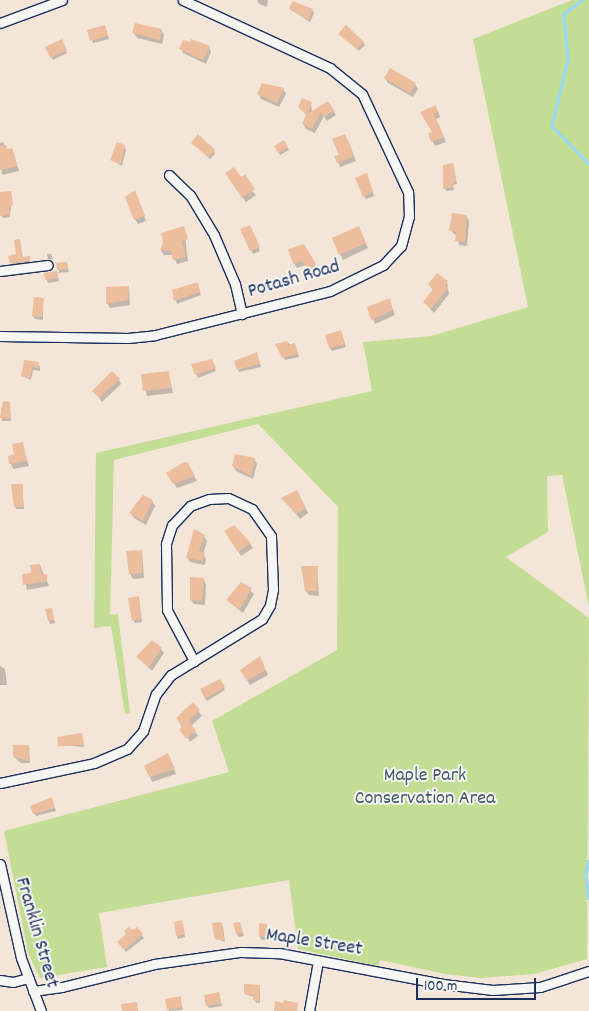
<!DOCTYPE html>
<style>
body{margin:0}
#map{position:relative;width:589px;height:1011px;overflow:hidden;background:#f3e5d8;font-family:Dekko,sans-serif}
div>[style]{position:absolute}
[style*='--x']{left:calc(var(--x)*1px);top:calc(var(--y)*1px);width:calc(var(--w)*1px);rotate:calc(var(--a)*1deg)}
.green>*{inset:0;background:#c3dd94}
.shadow>*{inset:0;background:#0003}
.stream>*{height:2.5px;margin:-1.25px;padding:0 1.25px;transform-origin:1.25px;border-radius:1.25px;background:#96d8f7}
.building>*{inset:0;background:#edbe9d}
.roads{filter:drop-shadow(1px 0 #1b2f5e) drop-shadow(-1px 0 #1b2f5e) drop-shadow(0 1px #1b2f5e) drop-shadow(0 -1px #1b2f5e)}
.minor>*{height:9px;margin:-4.5px;padding:0 4.5px;transform-origin:4.5px;border-radius:4.5px;background:#f6f6f2}
span{translate:-50% -50%;white-space:nowrap;text-align:center;line-height:1.15;-webkit-text-stroke:4px #f6f6f2;paint-order:stroke}
.street-label{font-size:20px;color:#1b2f5e}
.park-label{font-size:20px;color:#455a6c}
.scale{position:absolute;left:416px;top:978px;width:120px;height:22px;box-sizing:border-box;border:2px solid #1b2f5e;border-top:0;padding-left:6px;font-size:15px;line-height:18px;white-space:nowrap;color:#1b2f5e;-webkit-text-stroke:4px #f6f6f2;paint-order:stroke}
</style>
<div id="map">
<div class="green">
<i style="clip-path:polygon(572px 0,589px 0,589px 607px,562px 475px,547px 476px,548px 532px,506px 557px,589px 618px,587px 959px,534px 974px,481px 978px,445px 974px,380px 960px,378px 966px,298px 949px,289px 880px,99px 913px,107px 967px,40px 978px,28px 953px,4px 831px,229px 772px,212px 721px,337px 650px,338px 507px,258px 424px,114px 460px,110px 615px,118px 614px,130px 713px,125px 714px,111px 626px,94px 628px,96px 453px,372px 391px,363px 342px,431px 336px,528px 307px,473px 39px)"></i>
</div>
<div class="shadow">
<i style="clip-path:polygon(257px 0,268px 0,267px 7px,259px 4px)"></i>
<i style="clip-path:polygon(290px 9px,312px 10px,314px 13px,310px 22px)"></i>
<i style="clip-path:polygon(106px 30px,109px 39px,93px 43px,92px 41px)"></i>
<i style="clip-path:polygon(161px 30px,164px 35px,162px 44px,137px 38px,134px 33px)"></i>
<i style="clip-path:polygon(340px 34px,363px 42px,365px 45px,359px 51px)"></i>
<i style="clip-path:polygon(61px 41px,67px 53px,53px 60px,46px 48px)"></i>
<i style="clip-path:polygon(209px 47px,211px 52px,206px 64px,183px 53px,181px 48px)"></i>
<i style="clip-path:polygon(391px 69px,415px 84px,418px 89px,413px 97px,388px 83px,385px 78px)"></i>
<i style="clip-path:polygon(283px 89px,286px 94px,279px 107px,261px 99px,259px 94px)"></i>
<i style="clip-path:polygon(311px 103px,312px 113px,328px 103px,336px 115px,327px 121px,324px 116px,315px 133px,306px 129px,303px 124px,307px 116px,300px 107px)"></i>
<i style="clip-path:polygon(438px 111px,440px 117px,436px 119px,446px 142px,435px 146px,429px 134px,433px 132px,422px 112px)"></i>
<i style="clip-path:polygon(348px 140px,356px 161px,340px 167px,338px 162px)"></i>
<i style="clip-path:polygon(284px 141px,289px 150px,280px 155px,275px 146px)"></i>
<i style="clip-path:polygon(3px 142px,7px 150px,12px 149px,14px 154px,19px 171px,2px 175px,0 143px)"></i>
<i style="clip-path:polygon(193px 143px,214px 151px,215px 154px,210px 159px)"></i>
<i style="clip-path:polygon(124px 146px,126px 150px,122px 166px,111px 159px)"></i>
<i style="clip-path:polygon(453px 164px,457px 184px,453px 185px,454px 190px,446px 191px,443px 181px,446px 180px)"></i>
<i style="clip-path:polygon(368px 177px,374px 196px,366px 199px,364px 196px)"></i>
<i style="clip-path:polygon(229px 178px,240px 179px,256px 195px,246px 202px)"></i>
<i style="clip-path:polygon(12px 195px,10px 217px,3px 218px,1px 215px)"></i>
<i style="clip-path:polygon(137px 197px,146px 221px,138px 224px,135px 219px)"></i>
<i style="clip-path:polygon(466px 216px,469px 221px,467px 246px,459px 245px,457px 236px,451px 231px)"></i>
<i style="clip-path:polygon(184px 228px,188px 261px,177px 264px,173px 255px,164px 255px,161px 250px)"></i>
<i style="clip-path:polygon(252px 229px,260px 251px,253px 254px,242px 230px)"></i>
<i style="clip-path:polygon(361px 233px,368px 248px,343px 260px,334px 239px)"></i>
<i style="clip-path:polygon(20px 241px,23px 258px,29px 257px,31px 264px,13px 266px,10px 257px,17px 255px)"></i>
<i style="clip-path:polygon(303px 246px,318px 270px,312px 274px,306px 265px,297px 268px,294px 263px)"></i>
<i style="clip-path:polygon(47px 254px,51px 254px,53px 259px,48px 260px)"></i>
<i style="clip-path:polygon(66px 263px,69px 272px,57px 273px,59px 281px,48px 283px,45px 274px,59px 272px,57px 264px)"></i>
<i style="clip-path:polygon(447px 282px,449px 294px,434px 313px,424px 302px,433px 290px,429px 285px)"></i>
<i style="clip-path:polygon(197px 284px,201px 295px,177px 304px,173px 291px)"></i>
<i style="clip-path:polygon(129px 288px,130px 305px,110px 308px,107px 303px)"></i>
<i style="clip-path:polygon(43px 299px,43px 320px,35px 319px,33px 316px)"></i>
<i style="clip-path:polygon(389px 300px,395px 315px,375px 324px,369px 308px)"></i>
<i style="clip-path:polygon(342px 334px,346px 347px,332px 351px,330px 348px)"></i>
<i style="clip-path:polygon(286px 342px,296px 347px,299px 357px,285px 360px,276px 345px)"></i>
<i style="clip-path:polygon(257px 354px,261px 367px,239px 372px,238px 370px)"></i>
<i style="clip-path:polygon(25px 361px,40px 366px,40px 371px,33px 370px,31px 380px,22px 376px)"></i>
<i style="clip-path:polygon(213px 363px,216px 371px,198px 378px,193px 365px)"></i>
<i style="clip-path:polygon(168px 372px,173px 393px,147px 396px,142px 375px)"></i>
<i style="clip-path:polygon(119px 380px,121px 384px,102px 402px,94px 391px)"></i>
<i style="clip-path:polygon(9px 403px,11px 421px,2px 421px,1px 408px)"></i>
<i style="clip-path:polygon(22px 443px,29px 466px,13px 469px,9px 457px,16px 455px)"></i>
<i style="clip-path:polygon(254px 459px,257px 464px,253px 479px,236px 471px,233px 466px)"></i>
<i style="clip-path:polygon(187px 464px,197px 481px,177px 488px,168px 474px)"></i>
<i style="clip-path:polygon(22px 485px,24px 509px,16px 509px,15px 506px)"></i>
<i style="clip-path:polygon(297px 492px,308px 513px,300px 519px,282px 498px)"></i>
<i style="clip-path:polygon(152px 501px,155px 506px,146px 525px,134px 518px,131px 513px,137px 502px)"></i>
<i style="clip-path:polygon(204px 536px,207px 541px,203px 554px,206px 559px,205px 565px,190px 562px,187px 557px)"></i>
<i style="clip-path:polygon(229px 536px,250px 544px,253px 548px,241px 556px)"></i>
<i style="clip-path:polygon(142px 551px,144px 578px,133px 579px,130px 574px)"></i>
<i style="clip-path:polygon(40px 565px,49px 586px,27px 590px,24px 575px,32px 574px)"></i>
<i style="clip-path:polygon(317px 568px,319px 596px,309px 595px,306px 591px)"></i>
<i style="clip-path:polygon(203px 579px,206px 584px,205px 605px,194px 604px,191px 600px)"></i>
<i style="clip-path:polygon(241px 583px,254px 594px,243px 613px,228px 601px)"></i>
<i style="clip-path:polygon(139px 598px,142px 622px,135px 623px,133px 620px)"></i>
<i style="clip-path:polygon(51px 610px,55px 623px,50px 624px,49px 621px)"></i>
<i style="clip-path:polygon(161px 649px,164px 653px,152px 671px,138px 657px)"></i>
<i style="clip-path:polygon(262px 662px,268px 675px,250px 685px,242px 670px)"></i>
<i style="clip-path:polygon(0 666px,5px 669px,7px 685px,0 685px)"></i>
<i style="clip-path:polygon(220px 681px,225px 690px,207px 701px,201px 690px)"></i>
<i style="clip-path:polygon(193px 704px,202px 716px,191px 726px,198px 736px,190px 742px,177px 718px)"></i>
<i style="clip-path:polygon(82px 735px,84px 747px,60px 745px)"></i>
<i style="clip-path:polygon(29px 746px,30px 763px,21px 763px,14px 757px)"></i>
<i style="clip-path:polygon(170px 759px,176px 774px,152px 782px,150px 777px)"></i>
<i style="clip-path:polygon(52px 799px,56px 811px,36px 816px,34px 813px)"></i>
<i style="clip-path:polygon(181px 922px,185px 937px,178px 939px,177px 936px)"></i>
<i style="clip-path:polygon(240px 923px,244px 936px,239px 937px,237px 934px)"></i>
<i style="clip-path:polygon(221px 924px,223px 927px,225px 942px,217px 939px)"></i>
<i style="clip-path:polygon(266px 925px,267px 940px,262px 940px,260px 937px)"></i>
<i style="clip-path:polygon(137px 928px,144px 938px,126px 952px,121px 945px,128px 935px,126px 932px)"></i>
<i style="clip-path:polygon(260px 987px,260px 1003px,256px 1003px,254px 997px,245px 994px)"></i>
<i style="clip-path:polygon(219px 994px,222px 1006px,209px 1008px,207px 1005px)"></i>
<i style="clip-path:polygon(180px 998px,183px 1010px,169px 1011px,168px 1009px)"></i>
</div>
<div class="stream">
<i style="--x:583;--y:0;--w:24;--a:144"></i>
<i style="--x:564;--y:14;--w:46;--a:85"></i>
<i style="--x:568;--y:60;--w:68;--a:103.6"></i>
<i style="--x:552;--y:126;--w:53;--a:45.8"></i>
<i style="--x:589;--y:861;--w:13;--a:103"></i>
<i style="--x:586;--y:874;--w:24;--a:83"></i>
</div>
<div class="building">
<i style="clip-path:polygon(292px 1px,313px 9px,308px 20px,289px 9px)"></i>
<i style="clip-path:polygon(135px 23px,162px 29px,160px 40px,132px 33px)"></i>
<i style="clip-path:polygon(105px 25px,108px 36px,90px 41px,87px 30px)"></i>
<i style="clip-path:polygon(346px 25px,364px 42px,357px 49px,338px 34px)"></i>
<i style="clip-path:polygon(62px 39px,67px 50px,50px 58px,45px 47px)"></i>
<i style="clip-path:polygon(191px 39px,210px 46px,203px 60px,179px 49px,183px 40px,190px 42px)"></i>
<i style="clip-path:polygon(390px 68px,416px 83px,410px 93px,384px 78px)"></i>
<i style="clip-path:polygon(262px 83px,284px 88px,277px 103px,257px 94px)"></i>
<i style="clip-path:polygon(302px 98px,312px 102px,307px 114px,328px 101px,334px 110px,324px 117px,321px 112px,312px 129px,302px 124px,306px 115px,298px 107px)"></i>
<i style="clip-path:polygon(436px 105px,438px 112px,434px 114px,444px 137px,431px 142px,428px 133px,432px 132px,420px 112px)"></i>
<i style="clip-path:polygon(198px 134px,215px 150px,208px 157px,191px 143px)"></i>
<i style="clip-path:polygon(345px 134px,354px 156px,337px 163px,334px 156px,339px 155px,332px 139px)"></i>
<i style="clip-path:polygon(284px 140px,288px 147px,278px 153px,274px 146px)"></i>
<i style="clip-path:polygon(117px 142px,125px 145px,121px 164px,110px 160px)"></i>
<i style="clip-path:polygon(6px 145px,7px 149px,12px 148px,17px 166px,0 170px,0 146px)"></i>
<i style="clip-path:polygon(453px 163px,456px 181px,453px 182px,453px 187px,443px 189px,443px 165px)"></i>
<i style="clip-path:polygon(234px 167px,241px 177px,245px 174px,255px 189px,242px 198px,225px 173px)"></i>
<i style="clip-path:polygon(367px 173px,373px 192px,363px 197px,355px 178px)"></i>
<i style="clip-path:polygon(135px 190px,145px 216px,134px 220px,125px 197px)"></i>
<i style="clip-path:polygon(11px 191px,13px 205px,9px 206px,10px 215px,0 216px,0 192px)"></i>
<i style="clip-path:polygon(452px 213px,467px 215px,465px 242px,455px 241px,456px 232px,449px 231px)"></i>
<i style="clip-path:polygon(250px 225px,260px 247px,250px 251px,240px 229px)"></i>
<i style="clip-path:polygon(184px 226px,188px 239px,182px 241px,186px 257px,173px 260px,171px 251px,160px 250px,163px 243px,161px 233px)"></i>
<i style="clip-path:polygon(359px 226px,366px 243px,339px 255px,332px 238px)"></i>
<i style="clip-path:polygon(20px 239px,22px 257px,30px 256px,30px 261px,10px 263px,8px 256px,16px 254px,14px 240px)"></i>
<i style="clip-path:polygon(304px 244px,316px 264px,309px 270px,302px 261px,293px 264px,288px 249px)"></i>
<i style="clip-path:polygon(67px 262px,68px 269px,57px 270px,56px 263px)"></i>
<i style="clip-path:polygon(57px 271px,58px 278px,45px 280px,44px 273px)"></i>
<i style="clip-path:polygon(437px 273px,448px 281px,445px 286px,448px 288px,431px 309px,423px 302px,433px 289px,428px 284px)"></i>
<i style="clip-path:polygon(198px 282px,200px 292px,174px 301px,172px 290px)"></i>
<i style="clip-path:polygon(129px 286px,128px 300px,106px 304px,106px 287px)"></i>
<i style="clip-path:polygon(34px 297px,44px 298px,42px 317px,32px 316px)"></i>
<i style="clip-path:polygon(390px 298px,393px 310px,371px 320px,367px 307px)"></i>
<i style="clip-path:polygon(341px 330px,345px 344px,329px 348px,325px 335px)"></i>
<i style="clip-path:polygon(287px 341px,288px 345px,295px 343px,298px 354px,282px 358px,275px 344px)"></i>
<i style="clip-path:polygon(257px 352px,260px 364px,237px 370px,234px 361px)"></i>
<i style="clip-path:polygon(212px 359px,216px 368px,195px 375px,191px 364px)"></i>
<i style="clip-path:polygon(24px 360px,39px 362px,38px 368px,32px 367px,30px 378px,21px 376px)"></i>
<i style="clip-path:polygon(112px 371px,120px 379px,99px 398px,92px 391px)"></i>
<i style="clip-path:polygon(169px 371px,171px 388px,143px 391px,141px 374px)"></i>
<i style="clip-path:polygon(3px 401px,10px 402px,11px 419px,0 418px)"></i>
<i style="clip-path:polygon(23px 442px,27px 461px,9px 464px,8px 456px,14px 454px,12px 444px)"></i>
<i style="clip-path:polygon(235px 454px,255px 458px,251px 476px,232px 466px)"></i>
<i style="clip-path:polygon(184px 462px,188px 463px,195px 476px,173px 484px,166px 473px)"></i>
<i style="clip-path:polygon(11px 484px,23px 484px,23px 507px,14px 507px)"></i>
<i style="clip-path:polygon(297px 490px,306px 508px,296px 514px,281px 498px)"></i>
<i style="clip-path:polygon(143px 495px,153px 500px,143px 521px,129px 513px)"></i>
<i style="clip-path:polygon(234px 525px,251px 543px,238px 552px,224px 531px)"></i>
<i style="clip-path:polygon(194px 529px,205px 535px,199px 552px,205px 553px,203px 561px,186px 558px)"></i>
<i style="clip-path:polygon(142px 550px,142px 573px,129px 574px,126px 551px)"></i>
<i style="clip-path:polygon(40px 564px,41px 574px,47px 574px,47px 581px,23px 585px,22px 574px,31px 573px,30px 565px)"></i>
<i style="clip-path:polygon(301px 566px,318px 566px,317px 591px,305px 591px)"></i>
<i style="clip-path:polygon(190px 577px,204px 578px,202px 601px,190px 600px)"></i>
<i style="clip-path:polygon(241px 582px,252px 588px,240px 609px,226px 600px)"></i>
<i style="clip-path:polygon(139px 596px,141px 619px,132px 621px,128px 598px)"></i>
<i style="clip-path:polygon(52px 608px,54px 620px,48px 621px,45px 609px)"></i>
<i style="clip-path:polygon(152px 640px,162px 648px,149px 667px,136px 657px)"></i>
<i style="clip-path:polygon(260px 656px,266px 670px,247px 681px,240px 670px)"></i>
<i style="clip-path:polygon(220px 679px,225px 687px,205px 699px,200px 689px)"></i>
<i style="clip-path:polygon(193px 702px,200px 710px,189px 721px,196px 731px,186px 739px,179px 729px,183px 726px,176px 718px)"></i>
<i style="clip-path:polygon(82px 733px,84px 745px,58px 746px,57px 737px)"></i>
<i style="clip-path:polygon(13px 745px,29px 745px,29px 761px,13px 757px)"></i>
<i style="clip-path:polygon(168px 753px,175px 769px,149px 777px,144px 766px)"></i>
<i style="clip-path:polygon(52px 797px,55px 808px,33px 814px,30px 806px)"></i>
<i style="clip-path:polygon(182px 920px,185px 934px,176px 936px,174px 922px)"></i>
<i style="clip-path:polygon(219px 922px,222px 923px,224px 940px,216px 940px,214px 936px,212px 923px)"></i>
<i style="clip-path:polygon(240px 922px,243px 933px,236px 934px,233px 923px)"></i>
<i style="clip-path:polygon(259px 923px,267px 924px,266px 937px,259px 937px)"></i>
<i style="clip-path:polygon(129px 927px,132px 931px,137px 927px,143px 934px,124px 950px,117px 942px,126px 934px,124px 931px)"></i>
<i style="clip-path:polygon(244px 984px,260px 985px,259px 1001px,253px 1000px,253px 995px,244px 994px)"></i>
<i style="clip-path:polygon(219px 992px,221px 1003px,206px 1006px,204px 995px)"></i>
<i style="clip-path:polygon(181px 996px,182px 1007px,167px 1010px,165px 999px)"></i>
<i style="clip-path:polygon(284px 1000px,298px 1003px,297px 1011px,274px 1011px,275px 1001px,283px 1003px)"></i>
<i style="clip-path:polygon(137px 1002px,138px 1011px,122px 1011px,121px 1004px)"></i>
</div>
<div class="roads">
<div class="minor">
<i style="--x:0;--y:23;--w:66;--a:-20.4"></i>
<i style="--x:169;--y:175;--w:29;--a:44"></i>
<i style="--x:190;--y:195;--w:47;--a:59"></i>
<i style="--x:214;--y:235;--w:53;--a:66.8"></i>
<i style="--x:235;--y:284;--w:31;--a:77"></i>
<i style="--x:0;--y:271;--w:48;--a:-7.1"></i>
<i style="--x:0;--y:336;--w:128;--a:0.9"></i>
<i style="--x:128;--y:338;--w:27;--a:-6"></i>
<i style="--x:155;--y:335;--w:180;--a:-14.1"></i>
<i style="--x:330;--y:291;--w:59;--a:-26.1"></i>
<i style="--x:383;--y:265;--w:26;--a:-47"></i>
<i style="--x:401;--y:246;--w:30;--a:-75"></i>
<i style="--x:409;--y:217;--w:25;--a:-92"></i>
<i style="--x:408;--y:192;--w:108;--a:-115.1"></i>
<i style="--x:362;--y:94;--w:41;--a:-140.9"></i>
<i style="--x:330;--y:68;--w:162;--a:-155.2"></i>
<i style="--x:0;--y:783;--w:96;--a:-12"></i>
<i style="--x:94;--y:763;--w:36;--a:-23"></i>
<i style="--x:127;--y:749;--w:24;--a:-48"></i>
<i style="--x:143;--y:731;--w:39;--a:-71"></i>
<i style="--x:156;--y:694;--w:24;--a:-52"></i>
<i style="--x:171;--y:675;--w:107;--a:-31.6"></i>
<i style="--x:262;--y:619;--w:16;--a:-60"></i>
<i style="--x:270;--y:605;--w:16;--a:-79"></i>
<i style="--x:273;--y:589;--w:53;--a:-92.2"></i>
<i style="--x:271;--y:536;--w:33;--a:-125"></i>
<i style="--x:252;--y:509;--w:26;--a:-155"></i>
<i style="--x:228;--y:498;--w:19;--a:177"></i>
<i style="--x:209;--y:499;--w:20;--a:160"></i>
<i style="--x:190;--y:506;--w:26;--a:133"></i>
<i style="--x:172;--y:525;--w:20;--a:108"></i>
<i style="--x:166;--y:544;--w:66;--a:89.1"></i>
<i style="--x:167;--y:610;--w:58;--a:62.1"></i>
<i style="--x:0;--y:864;--w:96;--a:77.4"></i>
<i style="--x:21;--y:958;--w:57;--a:69.3"></i>
<i style="--x:0;--y:980;--w:13;--a:9"></i>
<i style="--x:13;--y:982;--w:16;--a:-15"></i>
<i style="--x:33;--y:991;--w:29;--a:-8"></i>
<i style="--x:62;--y:987;--w:95;--a:-14"></i>
<i style="--x:154;--y:964;--w:88;--a:-7.9"></i>
<i style="--x:241;--y:952;--w:38;--a:2"></i>
<i style="--x:279;--y:953;--w:167;--a:10.7"></i>
<i style="--x:443;--y:984;--w:50;--a:6.8"></i>
<i style="--x:493;--y:990;--w:47;--a:-3.7"></i>
<i style="--x:540;--y:987;--w:52;--a:-18.1"></i>
<i style="--x:309;--y:1011;--w:51;--a:-79.8"></i>
</div>
</div>
<div class="street-label">
<span style="left:294px;top:280px;rotate:-16deg">Potash Road</span>
<span style="left:36px;top:933px;rotate:74deg">Franklin Street</span>
<span style="left:314px;top:943px;rotate:9deg">Maple Street</span>
</div>
<div class="park-label">
<span style="left:425px;top:788px">Maple Park<br>Conservation Area</span>
</div>
<div class="scale">100 m</div>
</div>
